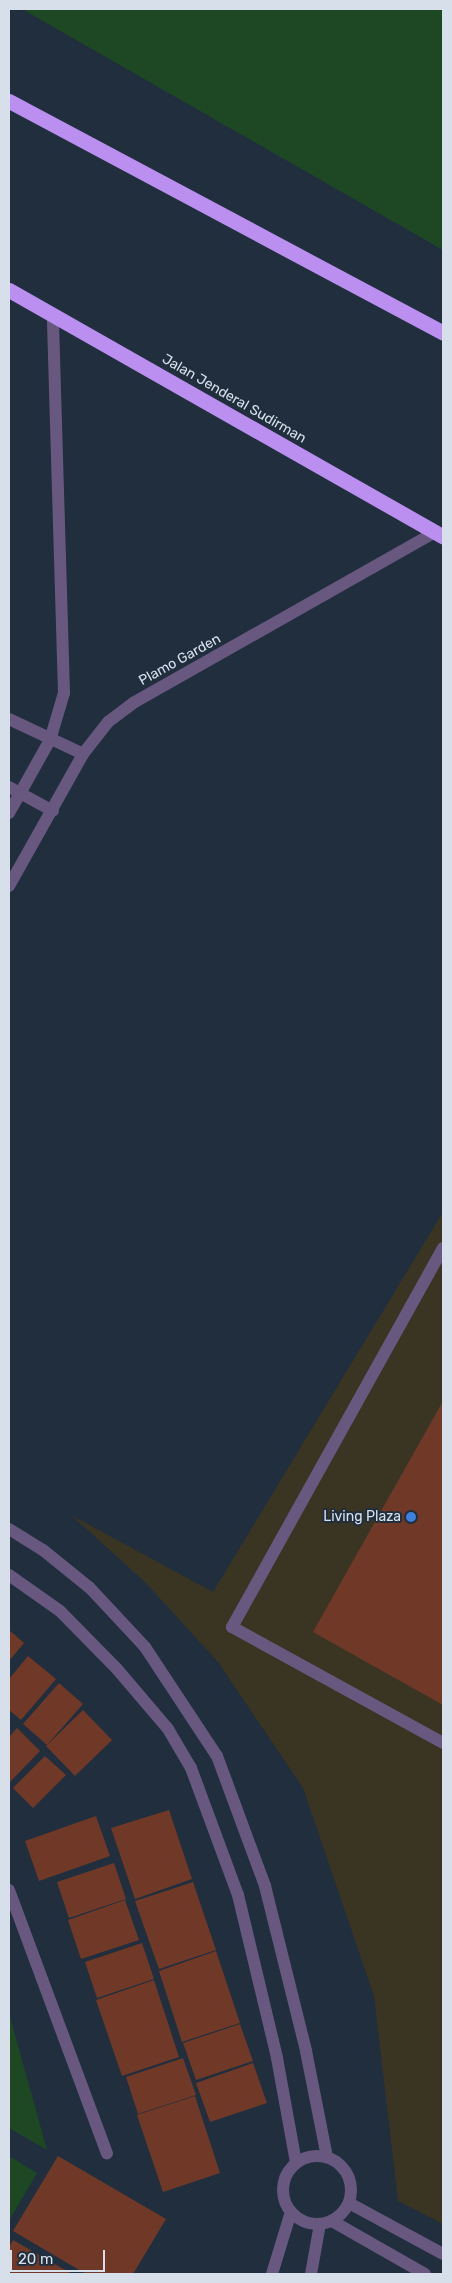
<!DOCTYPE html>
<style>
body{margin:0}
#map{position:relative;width:452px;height:2283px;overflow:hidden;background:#202e3e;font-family:Rubik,sans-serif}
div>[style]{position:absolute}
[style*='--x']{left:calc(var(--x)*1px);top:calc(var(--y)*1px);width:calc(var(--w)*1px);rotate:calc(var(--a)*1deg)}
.commercial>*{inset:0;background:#3a3423}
.green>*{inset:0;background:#1e4823}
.building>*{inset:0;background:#703927}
.minor>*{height:12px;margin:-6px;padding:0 6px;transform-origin:6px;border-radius:6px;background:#68587f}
.minor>.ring{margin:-6px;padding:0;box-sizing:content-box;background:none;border:12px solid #68587f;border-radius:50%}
.highway>*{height:15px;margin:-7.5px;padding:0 7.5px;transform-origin:7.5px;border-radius:7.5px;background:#ba8ff0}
.dots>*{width:14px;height:14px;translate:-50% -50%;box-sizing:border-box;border:2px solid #202e3e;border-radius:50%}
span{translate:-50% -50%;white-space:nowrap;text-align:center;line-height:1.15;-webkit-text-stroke:4px #202e3e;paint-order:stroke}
.street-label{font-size:14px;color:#d7e0ea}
.poi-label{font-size:14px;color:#d7e0ea}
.right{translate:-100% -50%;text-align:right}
.frame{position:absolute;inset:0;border:10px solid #d7e0ea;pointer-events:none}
.scale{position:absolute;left:10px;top:2250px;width:95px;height:22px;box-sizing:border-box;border:2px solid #d7e0ea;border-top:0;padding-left:6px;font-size:15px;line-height:18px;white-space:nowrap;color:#d7e0ea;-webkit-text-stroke:4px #202e3e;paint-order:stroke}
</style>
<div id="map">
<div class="commercial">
<i style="clip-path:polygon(443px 1212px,443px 2224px,398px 2201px,374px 1996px,303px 1788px,218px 1662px,145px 1582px,71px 1515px,213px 1592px)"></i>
</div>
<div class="green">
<i style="clip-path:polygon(22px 9px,443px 9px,443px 250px)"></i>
<i style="clip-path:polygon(9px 2013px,47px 2150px,9px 2128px)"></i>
<i style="clip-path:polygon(9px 2156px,37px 2173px,9px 2221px)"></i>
</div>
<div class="building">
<i style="clip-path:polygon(443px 1401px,443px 1705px,313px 1632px)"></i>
<i style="clip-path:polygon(9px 1630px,24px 1643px,9px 1661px)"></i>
<i style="clip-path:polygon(28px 1656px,56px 1679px,21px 1720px,9px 1710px,9px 1679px)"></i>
<i style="clip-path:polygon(59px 1683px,83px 1704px,47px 1745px,23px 1724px)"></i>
<i style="clip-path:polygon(83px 1710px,112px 1740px,75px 1776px,46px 1746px)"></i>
<i style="clip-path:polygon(17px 1728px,40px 1751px,9px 1783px,9px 1737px)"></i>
<i style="clip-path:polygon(45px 1756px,66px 1775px,33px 1808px,13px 1788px)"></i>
<i style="clip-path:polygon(169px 1810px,192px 1879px,135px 1899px,111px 1828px)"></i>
<i style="clip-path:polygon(96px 1816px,110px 1856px,39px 1881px,25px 1841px)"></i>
<i style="clip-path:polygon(114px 1863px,126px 1899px,69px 1918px,57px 1882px)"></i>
<i style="clip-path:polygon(193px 1882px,216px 1950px,159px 1969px,149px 1941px,170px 1934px,149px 1941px,135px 1901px)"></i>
<i style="clip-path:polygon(125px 1900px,139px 1940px,81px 1959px,68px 1920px)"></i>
<i style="clip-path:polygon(142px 1943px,154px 1979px,97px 1998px,85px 1962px)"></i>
<i style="clip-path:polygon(216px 1951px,240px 2023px,182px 2042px,159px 1971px)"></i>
<i style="clip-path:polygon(154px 1980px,179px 2057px,122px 2076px,96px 2000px)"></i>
<i style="clip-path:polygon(240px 2024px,253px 2061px,196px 2080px,183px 2043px)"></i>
<i style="clip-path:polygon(183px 2058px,196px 2095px,138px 2114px,126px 2077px)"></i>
<i style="clip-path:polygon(253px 2063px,267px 2103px,210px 2122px,196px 2083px)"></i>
<i style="clip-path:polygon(195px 2096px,220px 2173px,163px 2192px,137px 2115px)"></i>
<i style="clip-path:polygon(58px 2156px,166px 2219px,133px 2274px,86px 2274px,13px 2231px)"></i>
<i style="clip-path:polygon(13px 2240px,72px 2274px,9px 2274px,9px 2247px)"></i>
</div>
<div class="minor">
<i style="--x:9;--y:719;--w:82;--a:25.3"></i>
<i style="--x:9;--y:787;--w:50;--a:28.6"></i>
<i style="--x:9;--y:813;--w:84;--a:-60.7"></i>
<i style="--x:50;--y:740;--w:49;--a:-73.4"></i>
<i style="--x:64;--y:693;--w:378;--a:-91.7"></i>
<i style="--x:9;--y:886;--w:151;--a:-60.7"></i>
<i style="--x:83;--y:754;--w:41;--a:-52"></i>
<i style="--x:108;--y:722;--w:31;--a:-37"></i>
<i style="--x:133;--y:703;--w:347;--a:-29.5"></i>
<i style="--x:443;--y:1248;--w:434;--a:119.1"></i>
<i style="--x:232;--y:1627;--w:241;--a:28.8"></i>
<i style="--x:9;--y:1529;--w:40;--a:32"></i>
<i style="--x:43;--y:1550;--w:60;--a:39"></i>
<i style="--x:90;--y:1588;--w:81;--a:47"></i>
<i style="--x:145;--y:1647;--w:131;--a:56.6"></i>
<i style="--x:217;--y:1756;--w:139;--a:69.7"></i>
<i style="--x:265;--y:1886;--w:170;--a:76"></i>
<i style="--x:306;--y:2051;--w:108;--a:78.8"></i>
<i style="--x:9;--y:1575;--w:62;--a:35.2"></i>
<i style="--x:60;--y:1611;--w:81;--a:45.5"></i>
<i style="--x:117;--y:1669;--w:79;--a:49.6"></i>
<i style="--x:168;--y:1729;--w:45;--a:59.5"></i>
<i style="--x:191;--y:1768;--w:135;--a:69.7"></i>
<i style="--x:238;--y:1895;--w:168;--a:76.5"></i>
<i style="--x:277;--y:2058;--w:107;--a:79.7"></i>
<i style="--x:9;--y:1890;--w:281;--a:69.6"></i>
<i class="ring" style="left:283px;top:2156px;width:56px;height:56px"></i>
<i style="--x:349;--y:2203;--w:107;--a:28.5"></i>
<i style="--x:332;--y:2221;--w:107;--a:29.7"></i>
<i style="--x:272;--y:2274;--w:65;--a:-73"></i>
<i style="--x:311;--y:2274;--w:51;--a:-79.8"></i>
</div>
<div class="highway">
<i style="--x:9;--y:101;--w:492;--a:28.1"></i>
<i style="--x:9;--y:290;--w:499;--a:29.6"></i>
</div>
<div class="dots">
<i style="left:411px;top:1517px;background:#3f7fe0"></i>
</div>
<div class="street-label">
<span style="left:234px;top:399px;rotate:30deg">Jalan Jenderal Sudirman</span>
<span style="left:180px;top:660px;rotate:-29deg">Plamo Garden</span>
</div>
<div class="poi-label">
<span class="right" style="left:401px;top:1517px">Living Plaza</span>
</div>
<div class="frame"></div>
<div class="scale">20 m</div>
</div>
